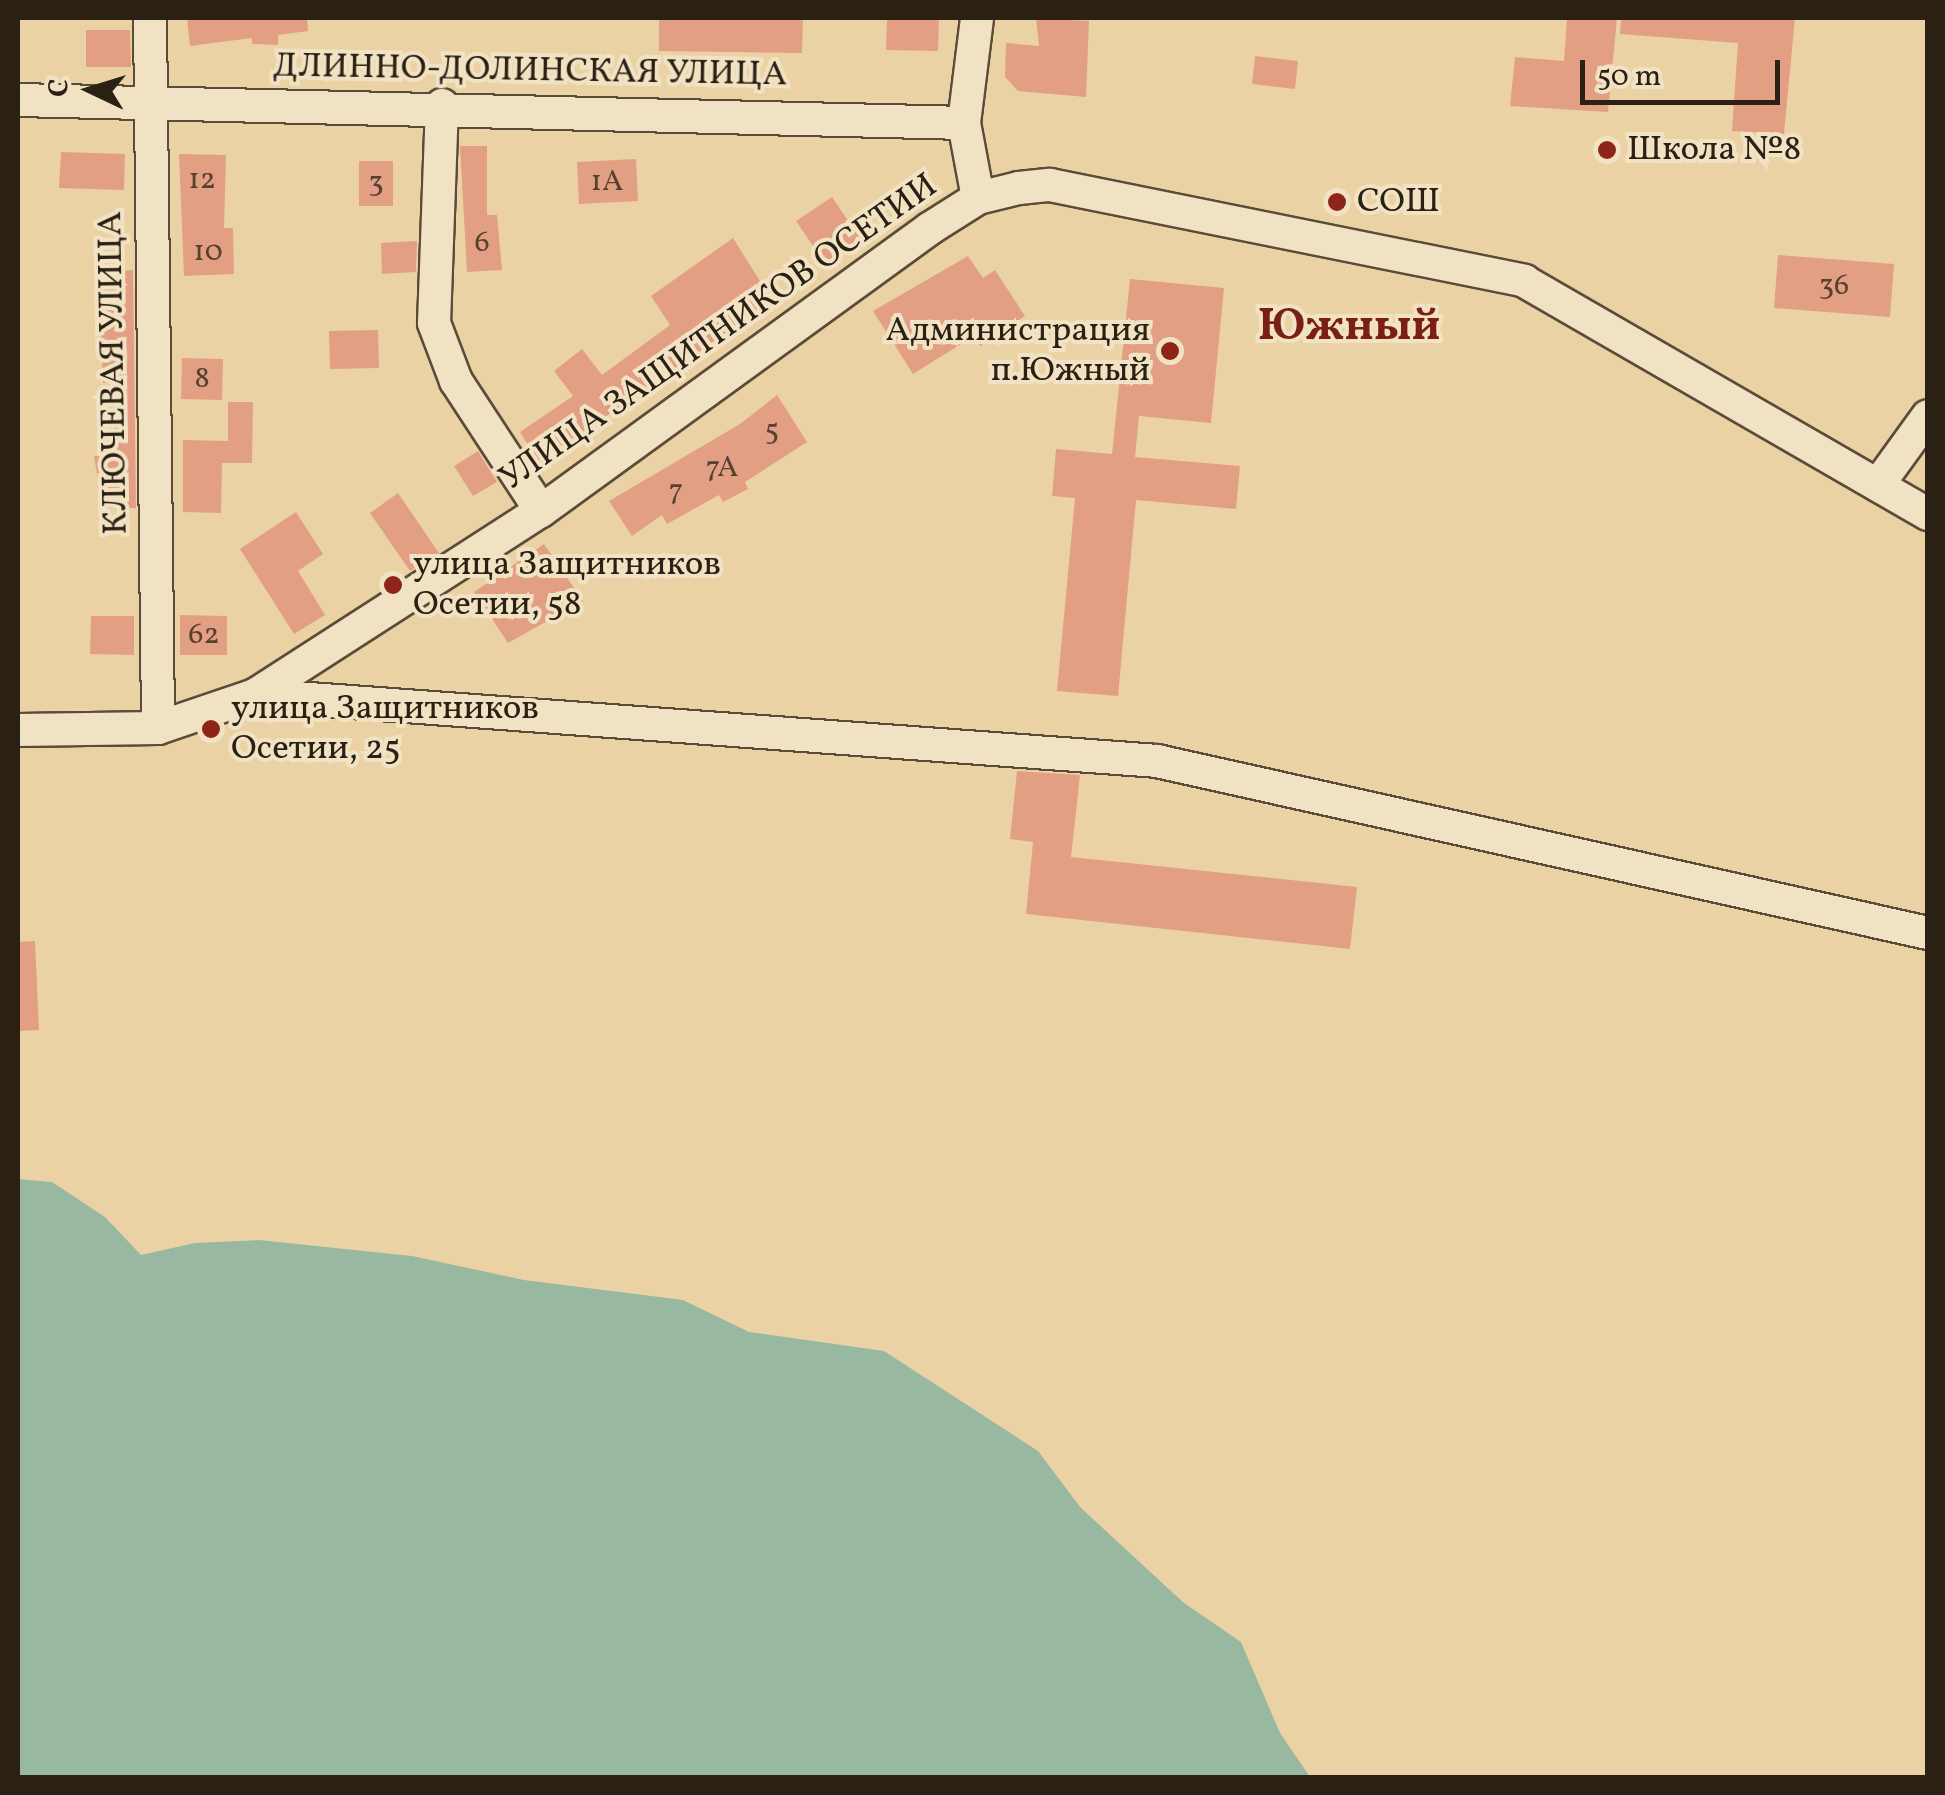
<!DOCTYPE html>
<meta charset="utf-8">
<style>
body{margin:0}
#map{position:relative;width:1945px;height:1795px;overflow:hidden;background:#ebd2a5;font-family:Vollkorn,serif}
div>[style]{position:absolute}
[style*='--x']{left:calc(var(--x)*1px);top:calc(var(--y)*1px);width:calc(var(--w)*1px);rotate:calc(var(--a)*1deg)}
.water>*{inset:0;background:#99b8a1}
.building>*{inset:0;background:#e39f84}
.roads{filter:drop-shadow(2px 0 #5a4c38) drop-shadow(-2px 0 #5a4c38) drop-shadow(0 2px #5a4c38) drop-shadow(0 -2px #5a4c38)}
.minor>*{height:32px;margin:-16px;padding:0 16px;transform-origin:16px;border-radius:16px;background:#f2e2c4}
.dots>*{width:28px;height:28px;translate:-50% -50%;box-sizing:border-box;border:5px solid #f2e2c4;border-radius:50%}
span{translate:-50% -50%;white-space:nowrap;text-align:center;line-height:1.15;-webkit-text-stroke:8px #f2e2c4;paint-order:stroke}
.number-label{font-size:30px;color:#584030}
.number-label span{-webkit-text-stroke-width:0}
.street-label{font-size:35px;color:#2a2014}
.poi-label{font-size:35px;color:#2a2014}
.left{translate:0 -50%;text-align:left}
.right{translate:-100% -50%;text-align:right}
.district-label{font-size:45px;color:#7a1f14;font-weight:700}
.frame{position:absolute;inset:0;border:20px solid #2a2014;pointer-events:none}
.north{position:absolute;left:40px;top:40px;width:100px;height:100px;-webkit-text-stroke:8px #f2e2c4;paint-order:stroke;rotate:274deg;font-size:28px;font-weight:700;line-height:40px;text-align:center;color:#2a2014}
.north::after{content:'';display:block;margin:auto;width:35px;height:45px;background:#2a2014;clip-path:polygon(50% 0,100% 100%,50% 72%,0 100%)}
.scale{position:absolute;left:1580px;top:60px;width:200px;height:45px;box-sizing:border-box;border:5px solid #2a2014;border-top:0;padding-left:12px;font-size:30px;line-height:35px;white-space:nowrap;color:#2a2014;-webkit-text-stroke:8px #f2e2c4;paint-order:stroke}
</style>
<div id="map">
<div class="water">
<i style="clip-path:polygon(18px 1179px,52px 1182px,105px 1217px,141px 1255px,195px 1243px,259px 1240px,412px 1256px,524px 1280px,683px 1300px,749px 1332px,884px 1351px,1038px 1451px,1081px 1508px,1184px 1603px,1241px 1642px,1280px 1733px,1310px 1777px,18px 1777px)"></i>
</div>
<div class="building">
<i style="clip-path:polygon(187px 18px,307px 18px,308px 31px,278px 35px,278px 45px,252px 44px,252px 38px,190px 46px)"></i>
<i style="clip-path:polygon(659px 18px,803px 18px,802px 53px,659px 51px)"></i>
<i style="clip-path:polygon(887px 18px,939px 18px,938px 51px,886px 50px)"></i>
<i style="clip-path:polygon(1036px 18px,1089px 21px,1086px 97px,1018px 91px,1005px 77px,1006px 43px,1039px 46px)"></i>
<i style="clip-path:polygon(1567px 18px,1617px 18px,1608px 112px,1510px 106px,1515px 57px,1564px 61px)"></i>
<i style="clip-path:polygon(1621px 18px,1795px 18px,1784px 134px,1732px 131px,1738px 43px,1620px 34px)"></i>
<i style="clip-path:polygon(86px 30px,130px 30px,131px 67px,86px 67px)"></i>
<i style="clip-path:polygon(1255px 56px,1298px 61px,1295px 89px,1252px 84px)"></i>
<i style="clip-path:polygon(460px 146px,487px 146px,487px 215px,497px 215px,502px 270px,467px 272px)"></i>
<i style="clip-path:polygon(61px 152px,125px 154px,124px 190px,59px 188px)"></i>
<i style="clip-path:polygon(179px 154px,226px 155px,224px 228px,233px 228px,234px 274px,184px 276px)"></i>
<i style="clip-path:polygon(636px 159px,638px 201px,579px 204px,577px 162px)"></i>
<i style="clip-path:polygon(359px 161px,393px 161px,393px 206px,359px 206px)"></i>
<i style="clip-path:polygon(832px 197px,862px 241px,826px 265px,796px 221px)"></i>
<i style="clip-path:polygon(733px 238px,775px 305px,538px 461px,520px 432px,573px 396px,554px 371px,582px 349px,602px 375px,670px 325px,651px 296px)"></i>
<i style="clip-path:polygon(417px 241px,416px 272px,382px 274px,381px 243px)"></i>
<i style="clip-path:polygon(1778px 255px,1894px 264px,1890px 317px,1774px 308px)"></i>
<i style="clip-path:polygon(968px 256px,983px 278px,995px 270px,1025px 316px,980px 346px,974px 336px,913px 374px,873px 311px)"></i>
<i style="clip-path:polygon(133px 270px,136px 508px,103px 508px,94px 456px,116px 456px,113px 382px,103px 383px,99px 273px)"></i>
<i style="clip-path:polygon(1130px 279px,1224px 288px,1211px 423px,1139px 416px,1135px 457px,1240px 466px,1236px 509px,1136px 500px,1118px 696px,1057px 691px,1075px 498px,1052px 496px,1056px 449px,1112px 454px)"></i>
<i style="clip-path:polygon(378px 330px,379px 368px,330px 369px,329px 331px)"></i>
<i style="clip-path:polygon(182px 358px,223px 359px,222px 400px,181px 399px)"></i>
<i style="clip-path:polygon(777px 395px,807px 442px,745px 482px,748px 489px,723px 502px,719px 495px,667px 524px,662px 515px,632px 536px,609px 501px,740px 424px)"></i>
<i style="clip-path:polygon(228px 402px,253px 402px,252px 463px,222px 463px,221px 513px,183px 512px,183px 440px,228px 441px)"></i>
<i style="clip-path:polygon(478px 451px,497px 482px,473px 496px,454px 466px)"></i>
<i style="clip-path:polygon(398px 493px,439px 553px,410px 571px,370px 513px)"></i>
<i style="clip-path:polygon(296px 512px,323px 554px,298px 571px,325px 615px,294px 634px,240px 549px)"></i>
<i style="clip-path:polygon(544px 544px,583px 601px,508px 643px,474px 592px)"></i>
<i style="clip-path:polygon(180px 615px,227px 616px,227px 655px,180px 655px)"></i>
<i style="clip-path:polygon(91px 616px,134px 616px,134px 655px,90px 654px)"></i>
<i style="clip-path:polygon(1017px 771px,1080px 775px,1071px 857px,1357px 887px,1350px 949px,1026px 914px,1033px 842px,1010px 839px)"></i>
<i style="clip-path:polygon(35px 941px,39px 1030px,18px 1031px,18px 942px)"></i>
</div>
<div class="roads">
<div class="minor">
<i style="--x:150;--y:18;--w:710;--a:89.35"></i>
<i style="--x:18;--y:100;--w:946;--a:1.39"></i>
<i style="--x:964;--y:123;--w:76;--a:79.4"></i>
<i style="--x:442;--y:105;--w:218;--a:92.1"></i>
<i style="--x:434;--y:323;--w:62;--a:69.2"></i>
<i style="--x:456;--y:381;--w:155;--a:56.8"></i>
<i style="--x:964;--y:123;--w:106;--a:-82.9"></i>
<i style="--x:1878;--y:485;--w:85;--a:-54.1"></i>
<i style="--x:255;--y:695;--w:904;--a:4.18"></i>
<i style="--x:1157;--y:761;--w:790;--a:12.58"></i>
<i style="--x:18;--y:730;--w:140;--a:-0.8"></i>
<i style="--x:158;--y:728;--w:102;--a:-18.8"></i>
<i style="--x:255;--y:695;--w:340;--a:-32.8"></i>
<i style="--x:541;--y:511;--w:480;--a:-36"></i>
<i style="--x:929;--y:229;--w:58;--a:-32.3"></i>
<i style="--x:978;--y:198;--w:42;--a:-13.7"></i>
<i style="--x:1019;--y:188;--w:31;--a:-6"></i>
<i style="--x:1050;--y:185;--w:484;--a:11.4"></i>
<i style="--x:1524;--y:281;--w:466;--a:30"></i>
</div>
</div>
<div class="dots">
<i style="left:1607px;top:150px;background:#8f2418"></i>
<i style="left:1337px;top:202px;background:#8f2418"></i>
<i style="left:1170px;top:351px;background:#8f2418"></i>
<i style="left:393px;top:585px;background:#8f2418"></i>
<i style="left:211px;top:729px;background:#8f2418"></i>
</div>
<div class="number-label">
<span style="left:202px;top:180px">12</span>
<span style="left:607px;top:182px">1А</span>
<span style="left:376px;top:183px">3</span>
<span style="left:482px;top:243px">6</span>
<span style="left:208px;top:252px">10</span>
<span style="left:1834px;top:286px">36</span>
<span style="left:202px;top:379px">8</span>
<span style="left:772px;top:431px">5</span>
<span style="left:722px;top:468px">7А</span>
<span style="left:676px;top:491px">7</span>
<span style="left:204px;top:635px">62</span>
</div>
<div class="street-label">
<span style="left:530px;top:71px;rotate:1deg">ДЛИННО-ДОЛИНСКАЯ УЛИЦА</span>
<span style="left:719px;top:333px;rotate:-35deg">УЛИЦА ЗАЩИТНИКОВ ОСЕТИИ</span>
<span style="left:114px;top:373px;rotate:-91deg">КЛЮЧЕВАЯ УЛИЦА</span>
</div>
<div class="poi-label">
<span class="left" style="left:1627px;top:150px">Школа №8</span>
<span class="left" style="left:1357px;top:202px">СОШ</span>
<span class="right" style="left:1150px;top:351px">Администрация<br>п.Южный</span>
<span class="left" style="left:413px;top:585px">улица Защитников<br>Осетии, 58</span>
<span class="left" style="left:231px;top:729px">улица Защитников<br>Осетии, 25</span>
</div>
<div class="district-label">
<span style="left:1349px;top:328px">Южный</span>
</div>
<div class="frame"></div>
<div class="north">С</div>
<div class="scale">50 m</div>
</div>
